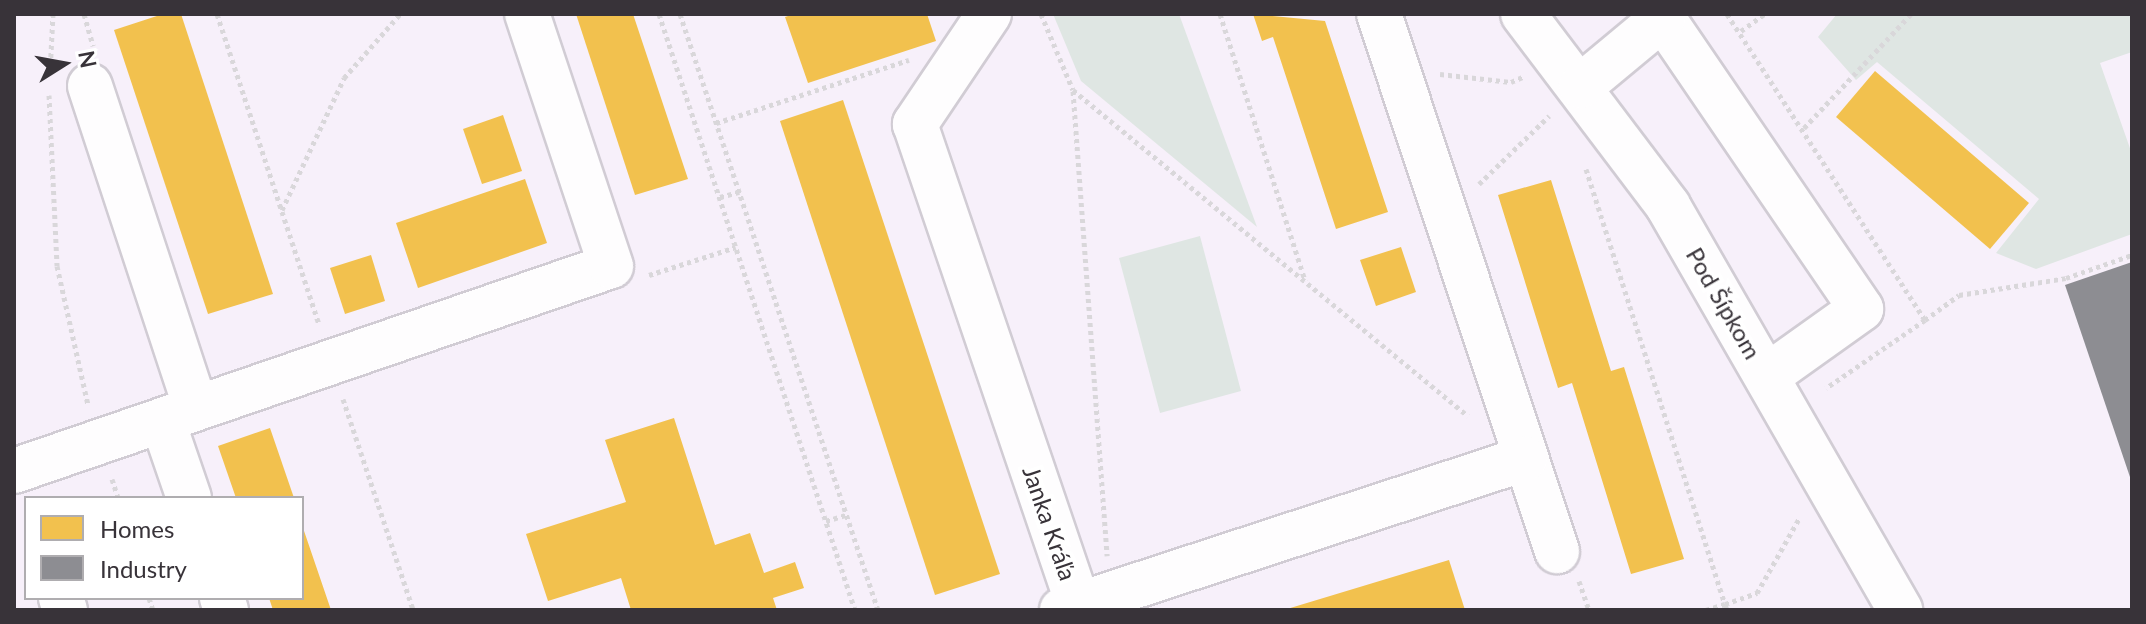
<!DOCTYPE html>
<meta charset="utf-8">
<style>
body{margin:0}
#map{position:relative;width:2146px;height:624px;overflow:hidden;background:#f7f0fa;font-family:Lato,sans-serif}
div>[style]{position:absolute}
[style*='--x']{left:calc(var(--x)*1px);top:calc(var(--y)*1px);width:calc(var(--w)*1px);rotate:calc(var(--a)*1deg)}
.green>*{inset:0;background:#dfe6e3}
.homes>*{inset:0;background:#f2c14e}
.industry>*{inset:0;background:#8d8d92}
.path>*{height:5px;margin-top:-2.5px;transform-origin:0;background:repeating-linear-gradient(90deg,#d9d7da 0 4px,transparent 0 8px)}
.roads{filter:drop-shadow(2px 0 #d1ccd4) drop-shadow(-2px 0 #d1ccd4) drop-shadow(0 2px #d1ccd4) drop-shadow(0 -2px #d1ccd4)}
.minor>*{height:44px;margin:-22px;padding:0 22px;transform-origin:22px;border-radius:22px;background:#fefdfe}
span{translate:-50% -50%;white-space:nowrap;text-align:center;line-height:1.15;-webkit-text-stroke:8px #fff;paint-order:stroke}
.street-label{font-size:24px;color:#383339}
.frame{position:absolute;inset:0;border:16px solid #383339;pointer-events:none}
.legend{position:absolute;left:24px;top:496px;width:280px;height:104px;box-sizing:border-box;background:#fff;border:2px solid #afadb0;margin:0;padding:10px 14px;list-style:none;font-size:24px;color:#383339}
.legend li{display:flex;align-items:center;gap:16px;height:40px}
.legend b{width:40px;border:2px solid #afadb0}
.north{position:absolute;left:24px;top:24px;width:80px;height:80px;-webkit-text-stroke:6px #fff;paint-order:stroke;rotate:79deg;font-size:22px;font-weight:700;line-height:32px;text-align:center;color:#383339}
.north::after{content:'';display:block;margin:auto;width:28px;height:36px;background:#383339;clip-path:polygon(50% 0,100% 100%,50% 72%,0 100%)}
</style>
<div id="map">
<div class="green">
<i style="clip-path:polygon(1053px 14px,1179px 14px,1257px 227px,1081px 81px)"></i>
<i style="clip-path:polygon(1837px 14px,2132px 14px,2132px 52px,2100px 63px,2132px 154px,2132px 234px,2036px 269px,1996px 253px,2039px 199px,1877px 62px,1856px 80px,1818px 37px)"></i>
<i style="clip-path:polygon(1200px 236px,1241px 391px,1160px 413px,1119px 258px)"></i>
</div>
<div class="homes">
<i style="clip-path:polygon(163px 14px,181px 14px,273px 294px,208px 314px,114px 30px)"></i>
<i style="clip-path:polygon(576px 14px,633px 14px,688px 179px,635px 195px)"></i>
<i style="clip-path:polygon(794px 14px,927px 14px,936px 41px,808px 83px,785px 17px)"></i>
<i style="clip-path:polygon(1253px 14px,1325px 21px,1388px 212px,1336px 229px,1273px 37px,1262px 41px)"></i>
<i style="clip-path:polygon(1875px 71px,2029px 203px,1990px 249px,1836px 117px)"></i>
<i style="clip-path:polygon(843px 100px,1000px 574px,935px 595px,780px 121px)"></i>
<i style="clip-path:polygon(503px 115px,522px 171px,482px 184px,463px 129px)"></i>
<i style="clip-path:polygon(525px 179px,547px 243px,418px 288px,396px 223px)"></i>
<i style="clip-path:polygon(1551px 180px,1611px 371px,1624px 367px,1684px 559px,1631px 574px,1572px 383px,1558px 388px,1498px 195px)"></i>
<i style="clip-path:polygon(1401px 247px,1416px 292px,1376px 306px,1360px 260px)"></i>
<i style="clip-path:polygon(371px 255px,385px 301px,345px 314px,330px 268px)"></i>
<i style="clip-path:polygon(674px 418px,715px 545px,750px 533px,764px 573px,795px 562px,804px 588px,773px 598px,777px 610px,631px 610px,621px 578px,548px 601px,526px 534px,626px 502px,605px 440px)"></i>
<i style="clip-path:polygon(270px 428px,294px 498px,236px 498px,218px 446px)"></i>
<i style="clip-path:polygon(302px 525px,331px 610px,273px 610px,269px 598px,302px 598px)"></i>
<i style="clip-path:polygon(1449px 560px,1465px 610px,1288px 610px,1287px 609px)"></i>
</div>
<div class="industry">
<i style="clip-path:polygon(2132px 262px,2132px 480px,2131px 480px,2065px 285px)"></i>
</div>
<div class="path">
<i style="--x:84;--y:14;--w:33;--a:74"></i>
<i style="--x:217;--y:14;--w:327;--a:71.8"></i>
<i style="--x:659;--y:14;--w:627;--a:71.8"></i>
<i style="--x:680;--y:14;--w:628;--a:71.62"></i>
<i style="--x:1041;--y:14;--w:82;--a:67.2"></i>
<i style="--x:1073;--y:90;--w:512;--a:39.53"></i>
<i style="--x:1220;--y:14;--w:280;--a:72.3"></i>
<i style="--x:1727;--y:14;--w:364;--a:57.1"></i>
<i style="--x:1925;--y:320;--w:120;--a:145.5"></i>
<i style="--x:1741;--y:31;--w:29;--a:-36"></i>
<i style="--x:50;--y:73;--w:59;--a:-87.1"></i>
<i style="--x:1440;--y:74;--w:71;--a:6.4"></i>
<i style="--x:1511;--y:82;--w:13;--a:-23"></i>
<i style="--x:1073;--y:91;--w:466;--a:85.8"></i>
<i style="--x:49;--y:95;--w:171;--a:87.3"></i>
<i style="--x:57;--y:266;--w:142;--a:77.4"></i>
<i style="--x:716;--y:123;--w:203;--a:-18.1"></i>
<i style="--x:1804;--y:128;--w:156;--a:-46.8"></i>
<i style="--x:1586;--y:169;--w:457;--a:72.3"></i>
<i style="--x:1725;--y:604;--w:34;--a:-19"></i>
<i style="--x:1757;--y:593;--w:87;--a:-60.5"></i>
<i style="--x:1479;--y:184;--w:98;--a:-44.2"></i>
<i style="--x:720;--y:197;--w:20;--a:-15"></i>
<i style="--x:282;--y:210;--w:146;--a:-64.8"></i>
<i style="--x:344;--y:78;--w:85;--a:-48.8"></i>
<i style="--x:649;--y:275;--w:91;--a:-17.8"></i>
<i style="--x:1925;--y:320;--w:42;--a:-36.3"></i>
<i style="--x:1959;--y:295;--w:108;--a:-9"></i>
<i style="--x:2066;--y:278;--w:70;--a:-19.2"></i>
<i style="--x:343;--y:399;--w:222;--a:71.6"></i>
<i style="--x:112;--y:479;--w:20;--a:72"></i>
<i style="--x:826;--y:521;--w:21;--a:-17"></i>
<i style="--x:1579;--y:581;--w:31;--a:71"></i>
<i style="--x:149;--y:598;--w:13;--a:72"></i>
<i style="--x:1706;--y:610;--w:20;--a:-18"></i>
<i style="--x:1725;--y:604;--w:6;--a:72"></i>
</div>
<div class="roads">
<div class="minor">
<i style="--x:989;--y:14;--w:133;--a:123.9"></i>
<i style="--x:915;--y:124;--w:507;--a:71.24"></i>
<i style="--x:1379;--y:14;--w:566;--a:71.66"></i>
<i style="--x:1523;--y:14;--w:241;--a:52.9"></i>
<i style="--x:1668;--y:206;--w:466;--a:60.1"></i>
<i style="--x:1660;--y:14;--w:357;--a:55.7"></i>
<i style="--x:1861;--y:309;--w:115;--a:144.5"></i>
<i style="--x:90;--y:86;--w:336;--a:71.8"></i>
<i style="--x:1581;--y:86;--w:107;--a:-39.7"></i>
<i style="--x:163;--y:422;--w:80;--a:71.1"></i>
<i style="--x:14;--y:471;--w:631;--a:-18.95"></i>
<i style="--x:611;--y:266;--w:266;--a:-108.4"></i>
<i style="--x:61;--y:598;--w:13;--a:72"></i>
<i style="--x:222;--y:598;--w:13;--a:72"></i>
<i style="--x:1062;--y:610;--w:487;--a:-18.1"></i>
</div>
</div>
<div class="street-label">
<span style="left:1724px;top:303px;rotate:60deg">Pod Šípkom</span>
<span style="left:1050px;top:523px;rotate:71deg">Janka Kráľa</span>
</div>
<div class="frame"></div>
<ul class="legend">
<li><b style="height:22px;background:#f2c14e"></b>Homes</li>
<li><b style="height:22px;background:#8d8d92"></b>Industry</li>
</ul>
<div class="north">N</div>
</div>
